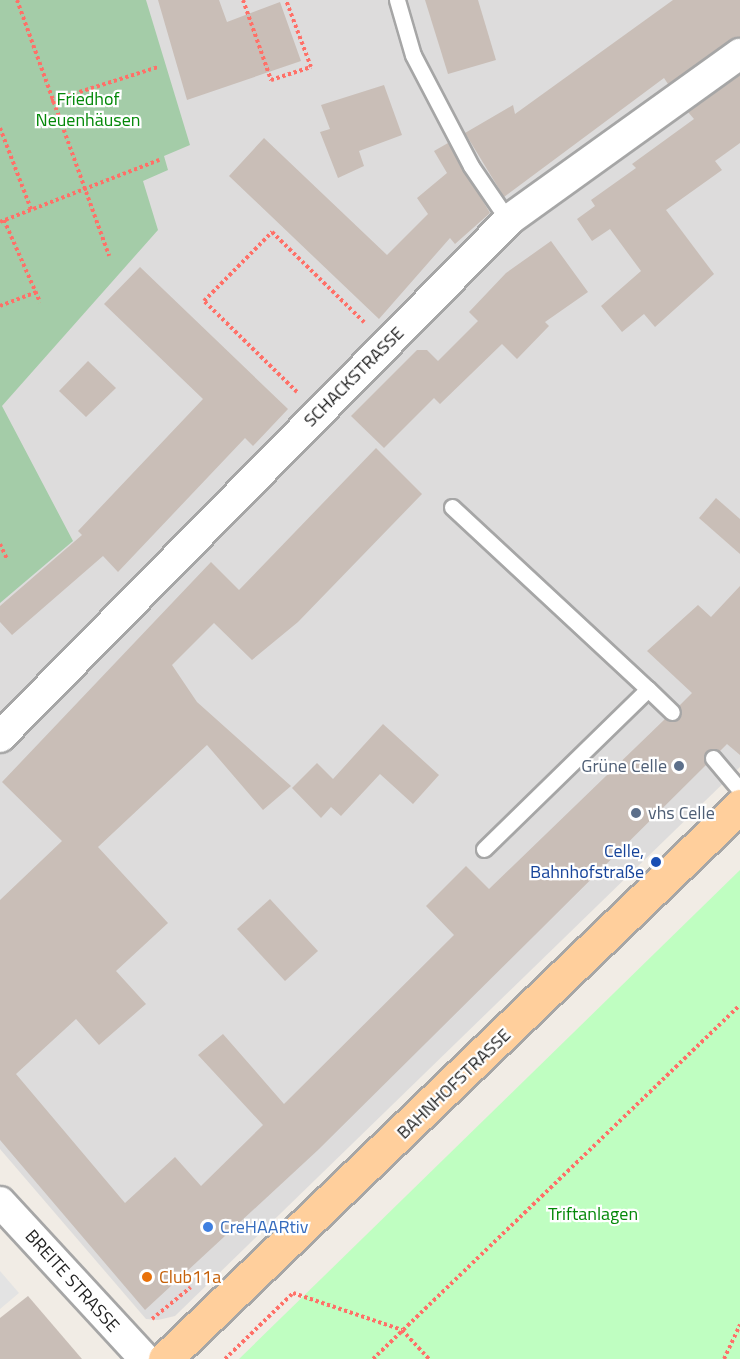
<!DOCTYPE html>
<meta charset="utf-8">
<style>
body{margin:0}
#map{position:relative;width:740px;height:1359px;overflow:hidden;background:#f1ece5;font-family:"Titillium Web",sans-serif}
div>[style]{position:absolute}
[style*='--x']{left:calc(var(--x)*1px);top:calc(var(--y)*1px);width:calc(var(--w)*1px);rotate:calc(var(--a)*1deg)}
.residential>*{inset:0;background:#dddcdc}
.cemetery>*{inset:0;background:#a4cca8}
.park>*{inset:0;background:#bffec1}
.parking>*{inset:0;background:#e3e3e3}
.building>*{inset:0;background:#c9beb7}
.path>*{height:4px;margin-top:-2px;transform-origin:0;background:repeating-linear-gradient(90deg,#ff7068 0 3px,transparent 0 6px)}
.roads{filter:drop-shadow(2px 0 #a6a6a6) drop-shadow(-2px 0 #a6a6a6) drop-shadow(0 2px #a6a6a6) drop-shadow(0 -2px #a6a6a6)}
.lane>*{height:15px;margin:-7.5px;padding:0 7.5px;transform-origin:7.5px;border-radius:7.5px;background:#fff}
.street>*{height:30px;margin:-15px;padding:0 15px;transform-origin:15px;border-radius:15px;background:#fff}
.primary>*{height:33px;margin:-16.5px;padding:0 16.5px;transform-origin:16.5px;border-radius:16.5px;background:#ffcf9c}
.dots>*{width:16px;height:16px;translate:-50% -50%;box-sizing:border-box;border:3px solid #fff;border-radius:50%}
span{translate:-50% -50%;white-space:nowrap;text-align:center;line-height:1.15;-webkit-text-stroke:4.5px #fff;paint-order:stroke}
.park-label{font-size:18px;color:#038808}
.street-label{font-size:18px;color:#1f1f1f}
.service-label{font-size:18px;color:#4e5e75}
.right{translate:-100% -50%;text-align:right}
.left{translate:0 -50%;text-align:left}
.transit-label{font-size:18px;color:#164399}
.shop-label{font-size:18px;color:#366cbe}
.food-label{font-size:18px;color:#c56008}
</style>
<div id="map">
<div class="residential">
<i style="clip-path:polygon(0 0,740px 0,740px 767px,175px 1316px,158px 1320px,146px 1319px,0 1149px)"></i>
</div>
<div class="cemetery">
<i style="clip-path:polygon(0 0,146px 0,190px 145px,164px 156px,168px 170px,143px 181px,158px 230px,2px 406px,73px 541px,0 603px)"></i>
</div>
<div class="park">
<i style="clip-path:polygon(740px 870px,740px 1359px,239px 1359px)"></i>
</div>
<div class="parking">
<i style="clip-path:polygon(0 1271px,19px 1293px,0 1309px)"></i>
</div>
<div class="building">
<i style="clip-path:polygon(158px 0,219px 0,227px 22px,280px 2px,301px 61px,187px 100px)"></i>
<i style="clip-path:polygon(425px 0,478px 0,496px 60px,448px 74px)"></i>
<i style="clip-path:polygon(673px 0,740px 0,740px 37px,668px 84px,664px 78px,504px 197px,465px 133px,513px 105px,515px 114px)"></i>
<i style="clip-path:polygon(740px 75px,740px 143px,715px 161px,722px 170px,666px 210px,714px 274px,655px 327px,644px 314px,622px 332px,601px 306px,641px 271px,610px 229px,592px 241px,577px 219px,595px 206px,591px 200px,636px 168px,632px 164px,694px 119px,688px 112px)"></i>
<i style="clip-path:polygon(384px 85px,402px 135px,359px 151px,364px 166px,338px 178px,320px 132px,330px 129px,321px 105px)"></i>
<i style="clip-path:polygon(264px 138px,387px 255px,428px 214px,417px 198px,447px 173px,434px 151px,448px 143px,490px 213px,455px 244px,450px 238px,379px 319px,229px 176px)"></i>
<i style="clip-path:polygon(551px 241px,588px 292px,545px 322px,549px 326px,517px 359px,502px 344px,440px 404px,434px 398px,384px 448px,351px 416px,417px 350px,427px 350px,438px 361px,478px 321px,469px 312px,506px 273px)"></i>
<i style="clip-path:polygon(140px 267px,288px 409px,253px 446px,245px 438px,118px 572px,103px 556px,12px 635px,0 622px,0 606px,82px 535px,78px 531px,203px 399px,104px 304px)"></i>
<i style="clip-path:polygon(88px 361px,116px 388px,86px 417px,59px 391px)"></i>
<i style="clip-path:polygon(376px 448px,422px 494px,298px 622px,252px 660px,214px 623px,172px 665px,197px 702px,291px 786px,263px 810px,207px 745px,98px 847px,168px 923px,116px 971px,146px 1004px,99px 1045px,76px 1019px,16px 1074px,125px 1203px,175px 1157px,201px 1186px,263px 1125px,198px 1055px,223px 1034px,284px 1104px,454px 935px,426px 906px,466px 866px,489px 889px,665px 719px,679px 718px,679px 706px,692px 693px,647px 651px,698px 605px,711px 617px,740px 586px,740px 755px,727px 744px,720px 751px,706px 751px,706px 765px,535px 935px,318px 1150px,145px 1310px,0 1140px,0 900px,62px 841px,2px 782px,211px 562px,239px 590px)"></i>
<i style="clip-path:polygon(716px 498px,740px 519px,740px 554px,699px 518px)"></i>
<i style="clip-path:polygon(383px 724px,439px 775px,413px 804px,380px 774px,341px 816px,331px 807px,321px 818px,292px 788px,317px 763px,333px 779px)"></i>
<i style="clip-path:polygon(270px 899px,318px 951px,285px 981px,237px 929px)"></i>
<i style="clip-path:polygon(28px 1296px,82px 1359px,0 1359px,0 1318px)"></i>
</div>
<div class="path">
<i style="--x:17;--y:0;--w:272;--a:70.2"></i>
<i style="--x:243;--y:0;--w:85;--a:70.7"></i>
<i style="--x:271;--y:80;--w:42;--a:-18"></i>
<i style="--x:311;--y:67;--w:72;--a:-110.5"></i>
<i style="--x:51;--y:101;--w:112;--a:-17.6"></i>
<i style="--x:0;--y:128;--w:87;--a:69.1"></i>
<i style="--x:4;--y:220;--w:90;--a:66.3"></i>
<i style="--x:0;--y:222;--w:171;--a:-21.3"></i>
<i style="--x:0;--y:306;--w:39;--a:-21"></i>
<i style="--x:297;--y:392;--w:130;--a:-135.6"></i>
<i style="--x:204;--y:301;--w:97;--a:-45.4"></i>
<i style="--x:272;--y:232;--w:129;--a:44.4"></i>
<i style="--x:0;--y:544;--w:17;--a:65"></i>
<i style="--x:152;--y:1319;--w:50;--a:-39.4"></i>
<i style="--x:225;--y:1359;--w:95;--a:-44.1"></i>
<i style="--x:293;--y:1293;--w:115;--a:18.7"></i>
<i style="--x:402;--y:1330;--w:40;--a:47"></i>
<i style="--x:373;--y:1359;--w:510;--a:-43.97"></i>
<i style="--x:724;--y:1359;--w:38;--a:-65"></i>
</div>
<div class="roads">
<div class="lane">
<i style="--x:397;--y:0;--w:57;--a:73.8"></i>
<i style="--x:413;--y:55;--w:125;--a:62.4"></i>
<i style="--x:471;--y:166;--w:50;--a:55.7"></i>
<i style="--x:452;--y:507;--w:267;--a:42.9"></i>
<i style="--x:713;--y:758;--w:42;--a:49.8"></i>
<i style="--x:484;--y:849;--w:229;--a:-44.3"></i>
<i style="--x:648;--y:689;--w:33;--a:44"></i>
</div>
<div class="street">
<i style="--x:0;--y:737;--w:727;--a:-45.45"></i>
<i style="--x:510;--y:219;--w:283;--a:-35.7"></i>
<i style="--x:0;--y:1202;--w:214;--a:47.3"></i>
</div>
<div class="primary">
<i style="--x:165;--y:1359;--w:798;--a:-43.88"></i>
</div>
</div>
<div class="dots">
<i style="left:679px;top:766px;background:#5c6f8a"></i>
<i style="left:636px;top:813px;background:#5c6f8a"></i>
<i style="left:656px;top:862px;background:#1a4fb4"></i>
<i style="left:208px;top:1227px;background:#3f7fe0"></i>
<i style="left:147px;top:1277px;background:#e8710a"></i>
</div>
<div class="park-label">
<span style="left:88px;top:110px">Friedhof<br>Neuenhäusen</span>
<span style="left:593px;top:1214px">Triftanlagen</span>
</div>
<div class="street-label">
<span style="left:354px;top:377px;rotate:-45deg">SCHACKSTRASSE</span>
<span style="left:454px;top:1084px;rotate:-44deg">BAHNHOFSTRASSE</span>
<span style="left:72px;top:1281px;rotate:48deg">BREITE STRASSE</span>
</div>
<div class="service-label">
<span class="right" style="left:667px;top:766px">Grüne Celle</span>
<span class="left" style="left:648px;top:813px">vhs Celle</span>
</div>
<div class="transit-label">
<span class="right" style="left:644px;top:862px">Celle,<br>Bahnhofstraße</span>
</div>
<div class="shop-label">
<span class="left" style="left:220px;top:1227px">CreHAARtiv</span>
</div>
<div class="food-label">
<span class="left" style="left:159px;top:1277px">Club11a</span>
</div>
</div>
